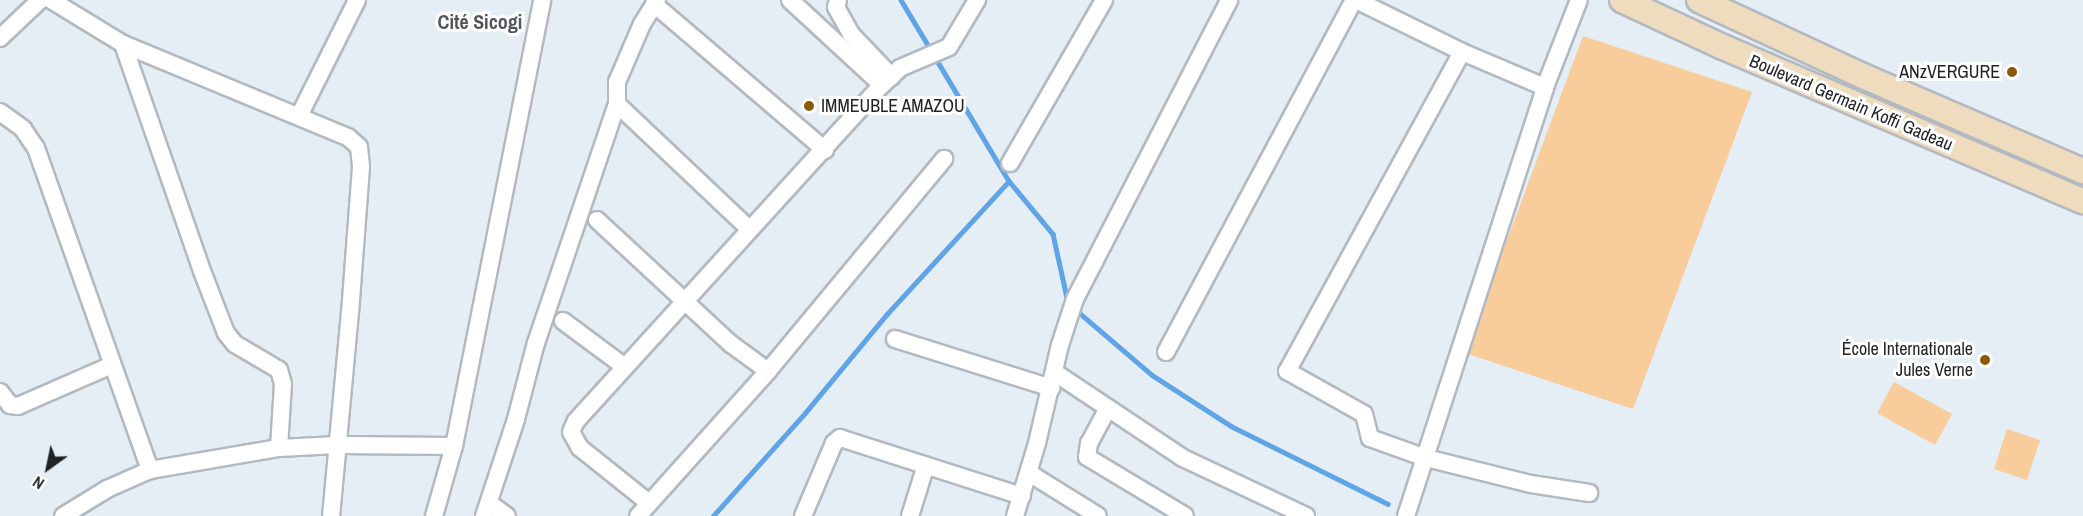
<!DOCTYPE html>
<meta charset="utf-8">
<style>
body{margin:0}
#map{position:relative;width:2083px;height:516px;overflow:hidden;background:#e5edf5;font-family:"Archivo Narrow",sans-serif}
div>[style]{position:absolute}
[style*='--x']{left:calc(var(--x)*1px);top:calc(var(--y)*1px);width:calc(var(--w)*1px);rotate:calc(var(--a)*1deg)}
.green>*{inset:0;background:#f8cd9b}
.stream>*{height:4.5px;margin:-2.25px;padding:0 2.25px;transform-origin:2.25px;border-radius:2.25px;background:#5fa4e6}
.roads{filter:drop-shadow(2px 0 #b2b9c1) drop-shadow(-2px 0 #b2b9c1) drop-shadow(0 2px #b2b9c1) drop-shadow(0 -2px #b2b9c1)}
.street>*{height:16px;margin:-8px;padding:0 8px;transform-origin:8px;border-radius:8px;background:#fff}
.secondary>*{height:24px;margin:-12px;padding:0 12px;transform-origin:12px;border-radius:12px;background:#efdbbe}
.dots>*{width:16px;height:16px;translate:-50% -50%;box-sizing:border-box;border:3px solid #fff;border-radius:50%}
span{translate:-50% -50%;white-space:nowrap;text-align:center;line-height:1.15;-webkit-text-stroke:6px #fff;paint-order:stroke}
.poi-label{font-size:18px;color:#212427}
.right{translate:-100% -50%;text-align:right}
.left{translate:0 -50%;text-align:left}
.street-label{font-size:18px;color:#212427}
.neighbourhood-label{font-size:20px;color:#4f565c;font-weight:700}
.north{position:absolute;left:18px;top:438px;width:60px;height:60px;-webkit-text-stroke:4px #fff;paint-order:stroke;rotate:213deg;font-size:16px;font-weight:700;line-height:24px;text-align:center;color:#212427}
.north::after{content:'';display:block;margin:auto;width:21px;height:27px;background:#212427;clip-path:polygon(50% 0,100% 100%,50% 72%,0 100%)}
</style>
<div id="map">
<div class="green">
<i style="clip-path:polygon(1583px 36px,1752px 92px,1633px 409px,1465px 353px)"></i>
<i style="clip-path:polygon(1894px 382px,1952px 414px,1935px 445px,1877px 413px)"></i>
<i style="clip-path:polygon(2007px 429px,2040px 440px,2027px 480px,1994px 469px)"></i>
</div>
<div class="stream">
<i style="--x:901;--y:0;--w:58;--a:59"></i>
<i style="--x:935;--y:57;--w:144;--a:59.2"></i>
<i style="--x:1009;--y:181;--w:69;--a:50.3"></i>
<i style="--x:1053;--y:234;--w:70;--a:77.6"></i>
<i style="--x:1076;--y:310;--w:100;--a:40.5"></i>
<i style="--x:1152;--y:375;--w:94;--a:32.8"></i>
<i style="--x:1231;--y:426;--w:175;--a:26.4"></i>
<i style="--x:713;--y:516;--w:138;--a:-48.2"></i>
<i style="--x:805;--y:413;--w:129;--a:-50.4"></i>
<i style="--x:887;--y:314;--w:180;--a:-47.5"></i>
</div>
<div class="roads">
<div class="street">
<i style="--x:51;--y:0;--w:84;--a:31.4"></i>
<i style="--x:123;--y:44;--w:243;--a:22.5"></i>
<i style="--x:348;--y:137;--w:15;--a:42"></i>
<i style="--x:359;--y:147;--w:20;--a:84"></i>
<i style="--x:361;--y:167;--w:145;--a:94.3"></i>
<i style="--x:350;--y:312;--w:205;--a:95.3"></i>
<i style="--x:657;--y:0;--w:28;--a:122"></i>
<i style="--x:642;--y:24;--w:63;--a:113.3"></i>
<i style="--x:617;--y:82;--w:22;--a:90"></i>
<i style="--x:617;--y:104;--w:182;--a:43.4"></i>
<i style="--x:790;--y:0;--w:125;--a:42.7"></i>
<i style="--x:838;--y:0;--w:7;--a:106"></i>
<i style="--x:836;--y:7;--w:31;--a:61"></i>
<i style="--x:851;--y:34;--w:59;--a:46.4"></i>
<i style="--x:1356;--y:0;--w:118;--a:26.1"></i>
<i style="--x:1462;--y:52;--w:90;--a:22.9"></i>
<i style="--x:654;--y:4;--w:225;--a:40.5"></i>
<i style="--x:0;--y:38;--w:55;--a:-43.5"></i>
<i style="--x:123;--y:44;--w:240;--a:70.8"></i>
<i style="--x:202;--y:271;--w:66;--a:68.8"></i>
<i style="--x:226;--y:333;--w:14;--a:51"></i>
<i style="--x:235;--y:344;--w:51;--a:30.6"></i>
<i style="--x:279;--y:370;--w:15;--a:74"></i>
<i style="--x:283;--y:384;--w:64;--a:93.6"></i>
<i style="--x:1462;--y:52;--w:364;--a:118.7"></i>
<i style="--x:1287;--y:371;--w:88;--a:29.2"></i>
<i style="--x:1364;--y:414;--w:25;--a:76"></i>
<i style="--x:1370;--y:438;--w:59;--a:19.7"></i>
<i style="--x:1426;--y:458;--w:108;--a:13.9"></i>
<i style="--x:1531;--y:484;--w:59;--a:8.8"></i>
<i style="--x:0;--y:112;--w:29;--a:36"></i>
<i style="--x:23;--y:129;--w:23;--a:56"></i>
<i style="--x:36;--y:148;--w:342;--a:70.5"></i>
<i style="--x:299;--y:116;--w:130;--a:-63.4"></i>
<i style="--x:1010;--y:163;--w:188;--a:-60"></i>
<i style="--x:597;--y:220;--w:183;--a:42.8"></i>
<i style="--x:731;--y:344;--w:46;--a:36.1"></i>
<i style="--x:563;--y:321;--w:77;--a:36.6"></i>
<i style="--x:895;--y:339;--w:164;--a:17.4"></i>
<i style="--x:1166;--y:352;--w:399;--a:-61.9"></i>
<i style="--x:1054;--y:372;--w:155;--a:33.7"></i>
<i style="--x:1183;--y:458;--w:136;--a:25.2"></i>
<i style="--x:0;--y:392;--w:16;--a:52"></i>
<i style="--x:10;--y:405;--w:8;--a:7"></i>
<i style="--x:18;--y:406;--w:103;--a:-23.6"></i>
<i style="--x:1108;--y:408;--w:40;--a:118"></i>
<i style="--x:1089;--y:443;--w:14;--a:98"></i>
<i style="--x:1087;--y:457;--w:114;--a:31"></i>
<i style="--x:1029;--y:473;--w:81;--a:31.9"></i>
<i style="--x:489;--y:503;--w:22;--a:36"></i>
<i style="--x:649;--y:503;--w:88;--a:-141.4"></i>
<i style="--x:580;--y:448;--w:18;--a:-119"></i>
<i style="--x:571;--y:432;--w:12;--a:-66"></i>
<i style="--x:576;--y:421;--w:454;--a:-47.7"></i>
<i style="--x:882;--y:85;--w:25;--a:-43"></i>
<i style="--x:900;--y:68;--w:53;--a:-23.2"></i>
<i style="--x:949;--y:47;--w:55;--a:-59.2"></i>
<i style="--x:63;--y:516;--w:52;--a:-31.5"></i>
<i style="--x:107;--y:489;--w:47;--a:-23.8"></i>
<i style="--x:150;--y:470;--w:131;--a:-9.7"></i>
<i style="--x:279;--y:448;--w:58;--a:-3"></i>
<i style="--x:337;--y:445;--w:117;--a:0.5"></i>
<i style="--x:434;--y:516;--w:73;--a:-74.1"></i>
<i style="--x:454;--y:446;--w:455;--a:-78.8"></i>
<i style="--x:484;--y:516;--w:102;--a:-71.7"></i>
<i style="--x:516;--y:419;--w:79;--a:-75.3"></i>
<i style="--x:536;--y:343;--w:252;--a:-71.3"></i>
<i style="--x:638;--y:516;--w:195;--a:-48.1"></i>
<i style="--x:768;--y:371;--w:276;--a:-50.3"></i>
<i style="--x:803;--y:516;--w:79;--a:-67"></i>
<i style="--x:834;--y:443;--w:8;--a:-40"></i>
<i style="--x:840;--y:438;--w:191;--a:17.7"></i>
<i style="--x:910;--y:516;--w:53;--a:-72.6"></i>
<i style="--x:1015;--y:516;--w:76;--a:-73.2"></i>
<i style="--x:1037;--y:443;--w:101;--a:-76.8"></i>
<i style="--x:1060;--y:345;--w:48;--a:-71.9"></i>
<i style="--x:1075;--y:299;--w:336;--a:-62.7"></i>
<i style="--x:1406;--y:516;--w:451;--a:-72"></i>
<i style="--x:1545;--y:87;--w:93;--a:-68.7"></i>
</div>
<div class="secondary">
<i style="--x:1622;--y:0;--w:111;--a:25"></i>
<i style="--x:1723;--y:47;--w:392;--a:23.2"></i>
<i style="--x:1699;--y:0;--w:181;--a:24.9"></i>
<i style="--x:1863;--y:76;--w:240;--a:23.4"></i>
</div>
</div>
<div class="dots">
<i style="left:2012px;top:72px;background:#8c5906"></i>
<i style="left:809px;top:106px;background:#8c5906"></i>
<i style="left:1985px;top:360px;background:#8c5906"></i>
</div>
<div class="poi-label">
<span class="right" style="left:2000px;top:72px">ANzVERGURE</span>
<span class="left" style="left:821px;top:106px">IMMEUBLE AMAZOU</span>
<span class="right" style="left:1973px;top:360px">École Internationale<br>Jules Verne</span>
</div>
<div class="street-label">
<span style="left:1851px;top:103px;rotate:23deg">Boulevard Germain Koffi Gadeau</span>
</div>
<div class="neighbourhood-label">
<span style="left:480px;top:21px">Cité Sicogi</span>
</div>
<div class="north">N</div>
</div>
